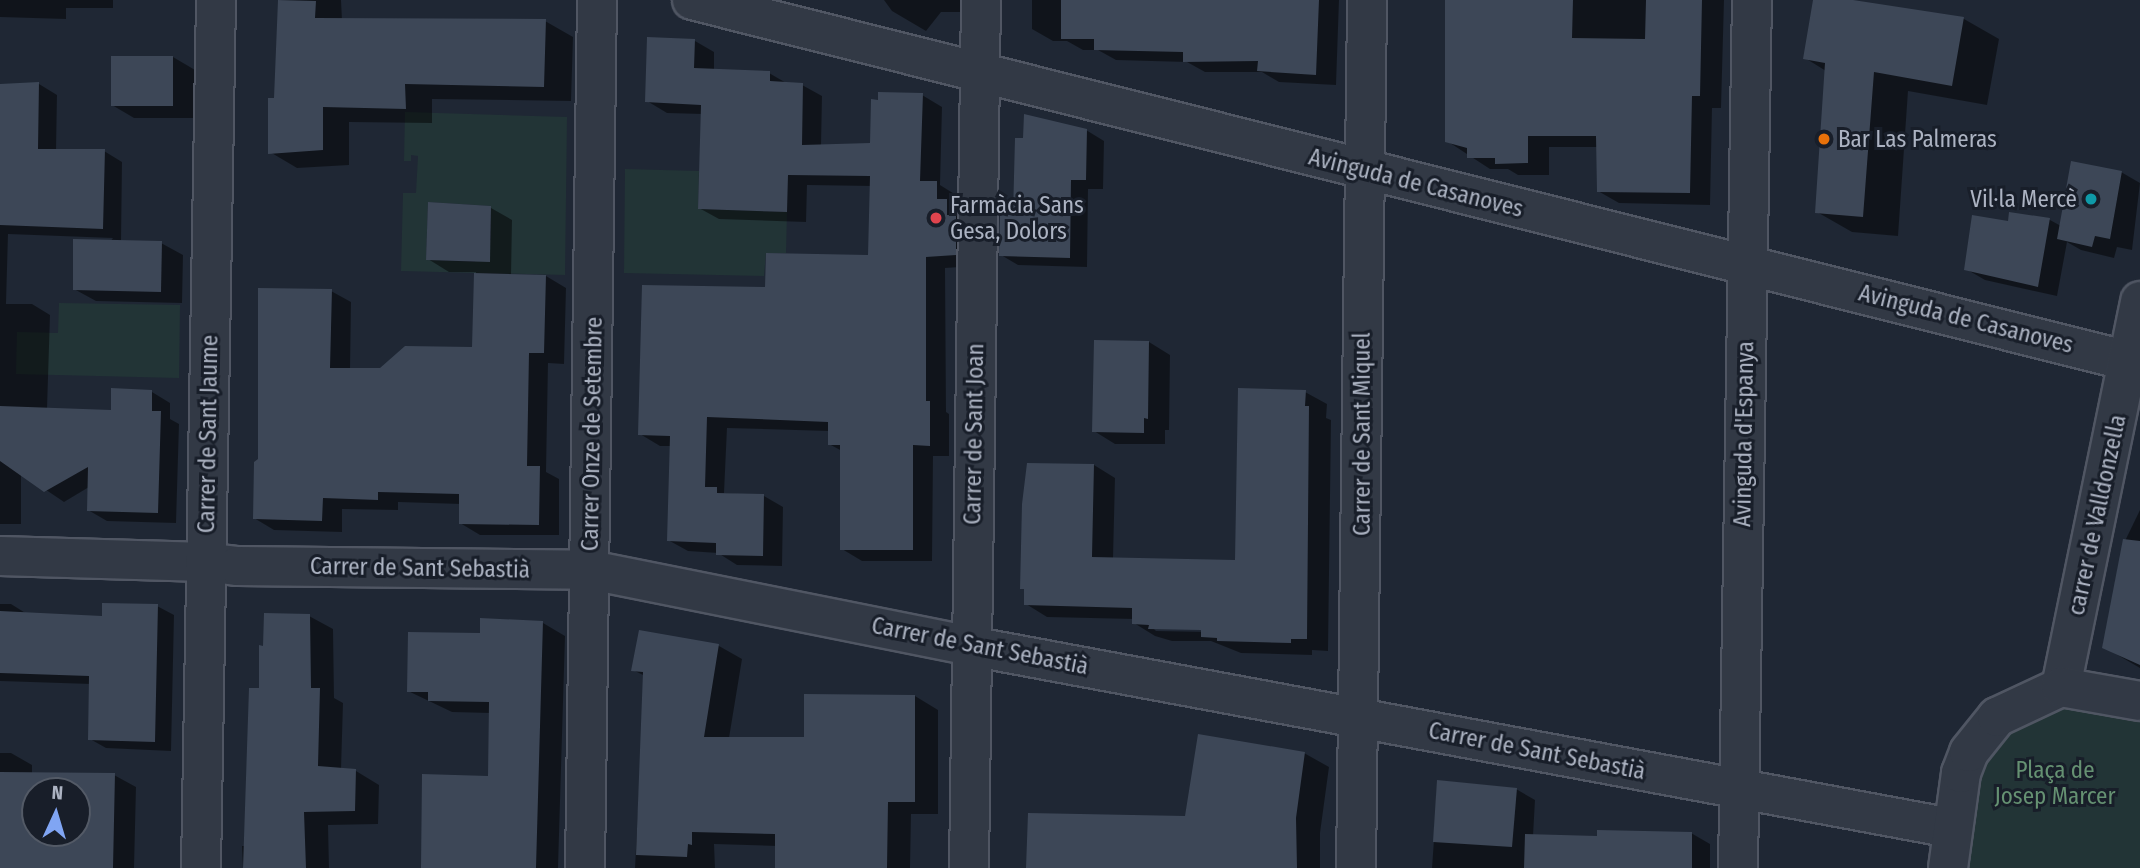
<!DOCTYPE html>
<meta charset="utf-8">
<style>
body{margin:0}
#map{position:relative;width:2140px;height:868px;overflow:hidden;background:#1f2734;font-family:"Fira Sans Condensed",sans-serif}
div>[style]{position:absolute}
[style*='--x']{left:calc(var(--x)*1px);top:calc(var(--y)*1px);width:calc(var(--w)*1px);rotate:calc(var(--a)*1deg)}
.green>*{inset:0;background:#223436}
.shadow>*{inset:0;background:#0007}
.building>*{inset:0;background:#3d4757}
.roads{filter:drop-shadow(2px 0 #505663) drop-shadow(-2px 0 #505663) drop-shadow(0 2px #505663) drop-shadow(0 -2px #505663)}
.minor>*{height:38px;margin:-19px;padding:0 19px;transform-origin:19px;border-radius:19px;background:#323945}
.dots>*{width:19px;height:19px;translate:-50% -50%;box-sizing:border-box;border:4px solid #181e29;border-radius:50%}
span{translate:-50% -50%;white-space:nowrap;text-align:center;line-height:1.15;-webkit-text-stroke:6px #181e29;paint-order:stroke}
.poi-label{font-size:23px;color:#acb3c2}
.left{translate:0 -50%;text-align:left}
.right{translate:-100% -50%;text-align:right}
.street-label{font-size:23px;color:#acb3c2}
.park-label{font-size:23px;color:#659172}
.north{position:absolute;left:21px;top:777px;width:70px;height:70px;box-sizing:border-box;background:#181e29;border:2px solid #535a66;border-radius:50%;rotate:4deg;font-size:19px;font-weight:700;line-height:28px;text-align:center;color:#acb3c2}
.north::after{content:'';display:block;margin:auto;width:24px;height:32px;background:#80a5f3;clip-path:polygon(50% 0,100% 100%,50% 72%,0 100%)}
</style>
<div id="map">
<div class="green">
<i style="clip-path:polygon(evenodd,405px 112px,567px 117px,565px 275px,401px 271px,403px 193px,416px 193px,418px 156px,411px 155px,411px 161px,404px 161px,405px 112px,428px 202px,491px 206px,491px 240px,476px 240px,475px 262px,426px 260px,428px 202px)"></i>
<i style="clip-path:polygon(625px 169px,699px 171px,698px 209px,787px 212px,786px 253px,766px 253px,764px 276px,624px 273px)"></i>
<i style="clip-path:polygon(59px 303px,180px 305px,179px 378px,16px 374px,17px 332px,58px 333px)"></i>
<i style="clip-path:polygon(2061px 687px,2140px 701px,2140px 868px,1948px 868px,1961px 773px)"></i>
</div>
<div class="shadow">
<i style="clip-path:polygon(0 0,113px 0,113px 8px,66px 8px,66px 19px,0 17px)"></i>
<i style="clip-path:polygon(279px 0,341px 0,342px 20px,545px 21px,573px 37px,571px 101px,432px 99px,432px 123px,349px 122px,349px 165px,297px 168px,270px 152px,276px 100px)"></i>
<i style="clip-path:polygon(884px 0,970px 0,970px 12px,941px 12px,926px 31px,892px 11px)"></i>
<i style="clip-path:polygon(1032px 0,1339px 0,1336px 85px,1279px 82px,1262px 72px,1205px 72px,1187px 62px,1116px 60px,1098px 50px,1083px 50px,1067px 41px,1053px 41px,1032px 29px)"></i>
<i style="clip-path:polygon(1446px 0,1724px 0,1721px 108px,1712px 108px,1710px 205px,1619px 203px,1598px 191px,1598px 147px,1549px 147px,1549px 175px,1518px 175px,1508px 169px,1490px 169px,1447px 141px)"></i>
<i style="clip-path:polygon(1815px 0,1841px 0,1964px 19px,1999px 39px,1987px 105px,1908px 91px,1898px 236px,1852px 232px,1817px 212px,1826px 71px,1805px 58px)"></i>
<i style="clip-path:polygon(695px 41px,714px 52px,714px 71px,769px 73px,788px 84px,802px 85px,822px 96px,821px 146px,871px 145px,922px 95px,942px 107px,940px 185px,956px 195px,956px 206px,966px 212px,975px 266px,945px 268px,946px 412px,949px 414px,949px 456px,933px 456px,932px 561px,862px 561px,842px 549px,842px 451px,829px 444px,829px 431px,727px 428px,724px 493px,764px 496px,783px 507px,782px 566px,737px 565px,718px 553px,688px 551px,668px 540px,671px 446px,660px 446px,640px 434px,767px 289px,870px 257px,872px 186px,807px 185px,806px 222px,719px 219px,699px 208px,702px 114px,667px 113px,647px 101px)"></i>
<i style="clip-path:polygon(173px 57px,195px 70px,194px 118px,134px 118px,112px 105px)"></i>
<i style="clip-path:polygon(0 84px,39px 84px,57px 95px,56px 151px,104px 151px,122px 162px,121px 242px,161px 243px,183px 255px,182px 303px,96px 301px,74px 289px,113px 238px,8px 234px,6px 304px,32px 304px,50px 315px,47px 409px,113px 412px,152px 392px,170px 403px,170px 419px,179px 424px,176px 523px,107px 521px,88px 510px,89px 487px,64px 502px,21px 473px,21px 524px,0 524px)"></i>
<i style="clip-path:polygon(1086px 130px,1104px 141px,1103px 189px,1088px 189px,1087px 267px,1018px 265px,1001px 255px,1015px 216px)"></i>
<i style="clip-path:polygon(2121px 172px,2140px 183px,2132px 250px,2117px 247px,2114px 258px,2081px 250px,2067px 242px,2057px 296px,1985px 280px,1966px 269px,2010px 223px,2010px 214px,2050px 220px,2061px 226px)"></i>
<i style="clip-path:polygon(491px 208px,512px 220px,511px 276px,546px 276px,566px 288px,564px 364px,548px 363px,546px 472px,559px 479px,559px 535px,480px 535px,460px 523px,461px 504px,398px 502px,398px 510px,342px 509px,342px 532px,274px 530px,254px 518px,259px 460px,331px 291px,351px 302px,350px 370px,381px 370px,473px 348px,476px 272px,449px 272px,428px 259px)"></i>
<i style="clip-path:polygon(1149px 342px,1170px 355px,1169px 430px,1165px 430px,1165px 444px,1115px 444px,1094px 431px)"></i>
<i style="clip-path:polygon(evenodd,1305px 392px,1327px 404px,1326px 418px,1331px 420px,1328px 651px,1312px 650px,1312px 655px,1241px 653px,1211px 641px,1172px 641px,1155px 636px,1134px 623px,1134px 619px,1047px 617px,1026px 604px,1026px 590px,1022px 588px,1094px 465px,1115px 478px,1113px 559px,1236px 562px,1305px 392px,1152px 627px,1210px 628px,1210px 632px,1156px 631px,1152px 627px)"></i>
<i style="clip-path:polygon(2140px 510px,2140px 668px,2104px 647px,2124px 543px)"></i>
<i style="clip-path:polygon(0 604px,11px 604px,27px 614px,104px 618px,157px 606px,174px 615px,171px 751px,106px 748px,90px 739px,91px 684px,0 681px)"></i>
<i style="clip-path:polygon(309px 616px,333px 629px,334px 698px,343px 703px,341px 770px,356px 771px,379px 785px,378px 824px,328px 825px,329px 868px,243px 868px,242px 846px,246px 846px,265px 647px)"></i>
<i style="clip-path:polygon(543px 623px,565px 636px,558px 868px,423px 868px,490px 778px,490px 713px,452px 712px,408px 691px,481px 634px)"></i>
<i style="clip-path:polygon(640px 632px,719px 646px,742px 659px,729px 738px,806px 738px,915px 696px,938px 710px,938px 814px,911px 814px,910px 868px,776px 868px,777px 846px,714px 844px,715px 868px,635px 868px,645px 676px,633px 670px)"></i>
<i style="clip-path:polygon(evenodd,0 753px,11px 753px,32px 765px,32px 774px,114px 775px,136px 787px,134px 868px,0 868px,0 753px,35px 791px,77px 791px,77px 833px,35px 833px,35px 791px)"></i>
<i style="clip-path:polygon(1304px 753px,1329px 767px,1320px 833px,1320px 868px,1029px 868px,1187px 818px)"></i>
<i style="clip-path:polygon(1438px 782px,1516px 789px,1535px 800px,1533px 836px,1599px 838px,1691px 833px,1710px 844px,1710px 868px,1432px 868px)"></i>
</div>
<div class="building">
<i style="clip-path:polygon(278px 0,316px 1px,315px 18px,546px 19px,544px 87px,405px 84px,406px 109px,323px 107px,323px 150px,268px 154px,268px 98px,274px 98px)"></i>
<i style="clip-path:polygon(1061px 0,1319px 0,1316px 75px,1257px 71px,1258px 61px,1183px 62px,1183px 52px,1094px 50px,1094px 39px,1061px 39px)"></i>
<i style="clip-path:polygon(1445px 0,1573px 0,1572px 38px,1645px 39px,1646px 0,1702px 0,1700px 96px,1692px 96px,1690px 193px,1597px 192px,1596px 136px,1528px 136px,1528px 163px,1495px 164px,1495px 158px,1467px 158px,1467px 148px,1445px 142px)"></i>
<i style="clip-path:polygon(1813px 0,1853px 0,1964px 17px,1952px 86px,1874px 72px,1863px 217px,1815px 213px,1825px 63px,1803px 59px)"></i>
<i style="clip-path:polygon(647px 37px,695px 39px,694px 68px,770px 71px,770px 81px,803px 83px,802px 145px,870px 143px,871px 99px,878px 100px,878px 92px,923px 93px,920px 181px,937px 181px,937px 199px,947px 199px,947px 215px,956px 215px,956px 255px,926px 257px,926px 401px,930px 401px,930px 446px,913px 445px,913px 550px,840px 550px,840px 445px,828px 445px,828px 422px,707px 417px,705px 487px,717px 487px,717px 493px,764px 494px,763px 556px,716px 555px,716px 543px,667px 541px,670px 436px,638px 435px,642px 285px,765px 287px,766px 253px,868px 255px,870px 176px,788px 175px,787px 212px,698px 209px,701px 105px,645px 102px)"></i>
<i style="clip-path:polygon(111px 56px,173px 56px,173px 106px,111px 106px)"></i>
<i style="clip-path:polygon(39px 82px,38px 149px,105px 149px,103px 229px,0 225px,0 84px)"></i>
<i style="clip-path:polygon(1024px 114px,1087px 129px,1086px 180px,1071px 180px,1070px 258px,999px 256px,1000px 215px,1013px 215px,1015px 138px,1023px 138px)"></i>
<i style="clip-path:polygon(2071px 161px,2122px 171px,2110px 239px,2095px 236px,2092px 247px,2057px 239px)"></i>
<i style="clip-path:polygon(428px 202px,491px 206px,490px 262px,426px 260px)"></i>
<i style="clip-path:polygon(2009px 212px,2050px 218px,2038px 287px,1964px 270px,1972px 215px,2008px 221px)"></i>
<i style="clip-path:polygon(73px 239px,162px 241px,161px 292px,73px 290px)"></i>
<i style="clip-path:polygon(474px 273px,546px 275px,544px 353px,529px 353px,527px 466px,540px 466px,539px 525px,459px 524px,459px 494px,378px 492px,378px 500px,323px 498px,322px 521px,253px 519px,254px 462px,258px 459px,258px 288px,332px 289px,330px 368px,380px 368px,405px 346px,472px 347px)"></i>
<i style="clip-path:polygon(1094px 340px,1149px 341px,1148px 419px,1144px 418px,1144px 433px,1092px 432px)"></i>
<i style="clip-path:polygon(111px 388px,152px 390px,152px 411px,161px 411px,158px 513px,87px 511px,88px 467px,44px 492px,0 461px,0 406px,111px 410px)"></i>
<i style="clip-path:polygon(1238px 388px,1306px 390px,1305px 406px,1309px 406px,1307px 639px,1291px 639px,1291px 643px,1217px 641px,1217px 638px,1201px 637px,1201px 630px,1148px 629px,1149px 625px,1132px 624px,1132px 608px,1024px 605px,1024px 589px,1020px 589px,1022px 504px,1027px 463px,1094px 464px,1092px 557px,1235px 560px)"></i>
<i style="clip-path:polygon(2123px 539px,2140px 541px,2140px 665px,2102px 648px)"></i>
<i style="clip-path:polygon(102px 603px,158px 604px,155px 742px,88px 740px,89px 676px,0 673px,0 611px,102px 616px)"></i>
<i style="clip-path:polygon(264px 613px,310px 614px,311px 688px,320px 688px,318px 766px,356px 769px,355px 811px,304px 812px,306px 868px,243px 868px,249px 688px,259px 688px,259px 645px,263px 646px)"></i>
<i style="clip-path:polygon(480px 618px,543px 621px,536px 868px,421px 868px,422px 774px,488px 776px,489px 702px,428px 701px,428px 692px,407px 692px,408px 632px,480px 633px)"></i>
<i style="clip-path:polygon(639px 630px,719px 644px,704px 737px,804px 737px,804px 694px,915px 695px,915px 802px,888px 802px,887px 868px,775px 868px,775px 834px,692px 832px,692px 845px,688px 844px,687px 857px,636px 855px,643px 672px,631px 671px)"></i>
<i style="clip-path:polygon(1198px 734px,1305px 752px,1296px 818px,1297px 868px,1026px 868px,1028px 813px,1185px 816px)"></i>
<i style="clip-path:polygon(evenodd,0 772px,115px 773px,113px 868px,0 868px,0 772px,35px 791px,77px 791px,77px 833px,35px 833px,35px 791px)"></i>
<i style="clip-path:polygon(1437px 780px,1517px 788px,1512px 847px,1433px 842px)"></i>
<i style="clip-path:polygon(1597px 830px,1692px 832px,1692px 868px,1524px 868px,1525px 834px,1597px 836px)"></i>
</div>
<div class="roads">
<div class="minor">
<i style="--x:692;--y:0;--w:1493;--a:14.11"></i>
<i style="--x:0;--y:556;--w:205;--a:1.7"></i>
<i style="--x:205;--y:562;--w:33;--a:7"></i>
<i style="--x:238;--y:566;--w:353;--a:0.6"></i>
<i style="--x:591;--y:570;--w:387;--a:11.3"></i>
<i style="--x:970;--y:646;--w:998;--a:10.51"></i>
<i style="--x:2061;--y:687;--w:394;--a:-78.4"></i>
<i style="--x:201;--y:868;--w:868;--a:-89.01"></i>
<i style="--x:585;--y:868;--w:868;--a:-89.21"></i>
<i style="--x:969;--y:868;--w:868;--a:-89.21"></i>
<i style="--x:1356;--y:868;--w:868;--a:-89.27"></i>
<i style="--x:1738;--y:868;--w:868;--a:-89.08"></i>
<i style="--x:1948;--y:868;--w:96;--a:-82.2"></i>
<i style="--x:1961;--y:773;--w:22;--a:-69"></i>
<i style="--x:1969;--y:752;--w:45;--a:-51.3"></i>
<i style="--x:1997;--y:717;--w:71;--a:-25.1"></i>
<i style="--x:2061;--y:687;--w:80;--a:10"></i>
</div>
</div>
<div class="dots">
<i style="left:1824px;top:139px;background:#e8710a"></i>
<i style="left:2091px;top:199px;background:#0f9aa8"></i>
<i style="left:936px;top:218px;background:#e0444e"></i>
</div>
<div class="poi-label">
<span class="left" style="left:1838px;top:139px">Bar Las Palmeras</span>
<span class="right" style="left:2077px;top:199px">Vil·la Mercè</span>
<span class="left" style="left:950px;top:218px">Farmàcia Sans<br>Gesa, Dolors</span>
</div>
<div class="street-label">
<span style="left:1416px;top:183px;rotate:14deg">Avinguda de Casanoves</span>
<span style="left:1966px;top:319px;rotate:14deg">Avinguda de Casanoves</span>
<span style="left:208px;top:434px;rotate:-89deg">Carrer de Sant Jaume</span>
<span style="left:592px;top:434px;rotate:-89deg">Carrer Onze de Setembre</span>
<span style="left:974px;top:434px;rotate:-89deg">Carrer de Sant Joan</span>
<span style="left:1362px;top:434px;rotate:-90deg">Carrer de Sant Miquel</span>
<span style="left:1744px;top:434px;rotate:-89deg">Avinguda d'Espanya</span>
<span style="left:2097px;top:515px;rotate:-78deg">carrer de Valldonzella</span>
<span style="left:420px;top:568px;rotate:1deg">Carrer de Sant Sebastià</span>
<span style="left:980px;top:646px;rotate:11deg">Carrer de Sant Sebastià</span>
<span style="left:1537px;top:751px;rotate:11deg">Carrer de Sant Sebastià</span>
</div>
<div class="park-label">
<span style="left:2055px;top:783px">Plaça de<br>Josep Marcer</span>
</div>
<div class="north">N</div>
</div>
